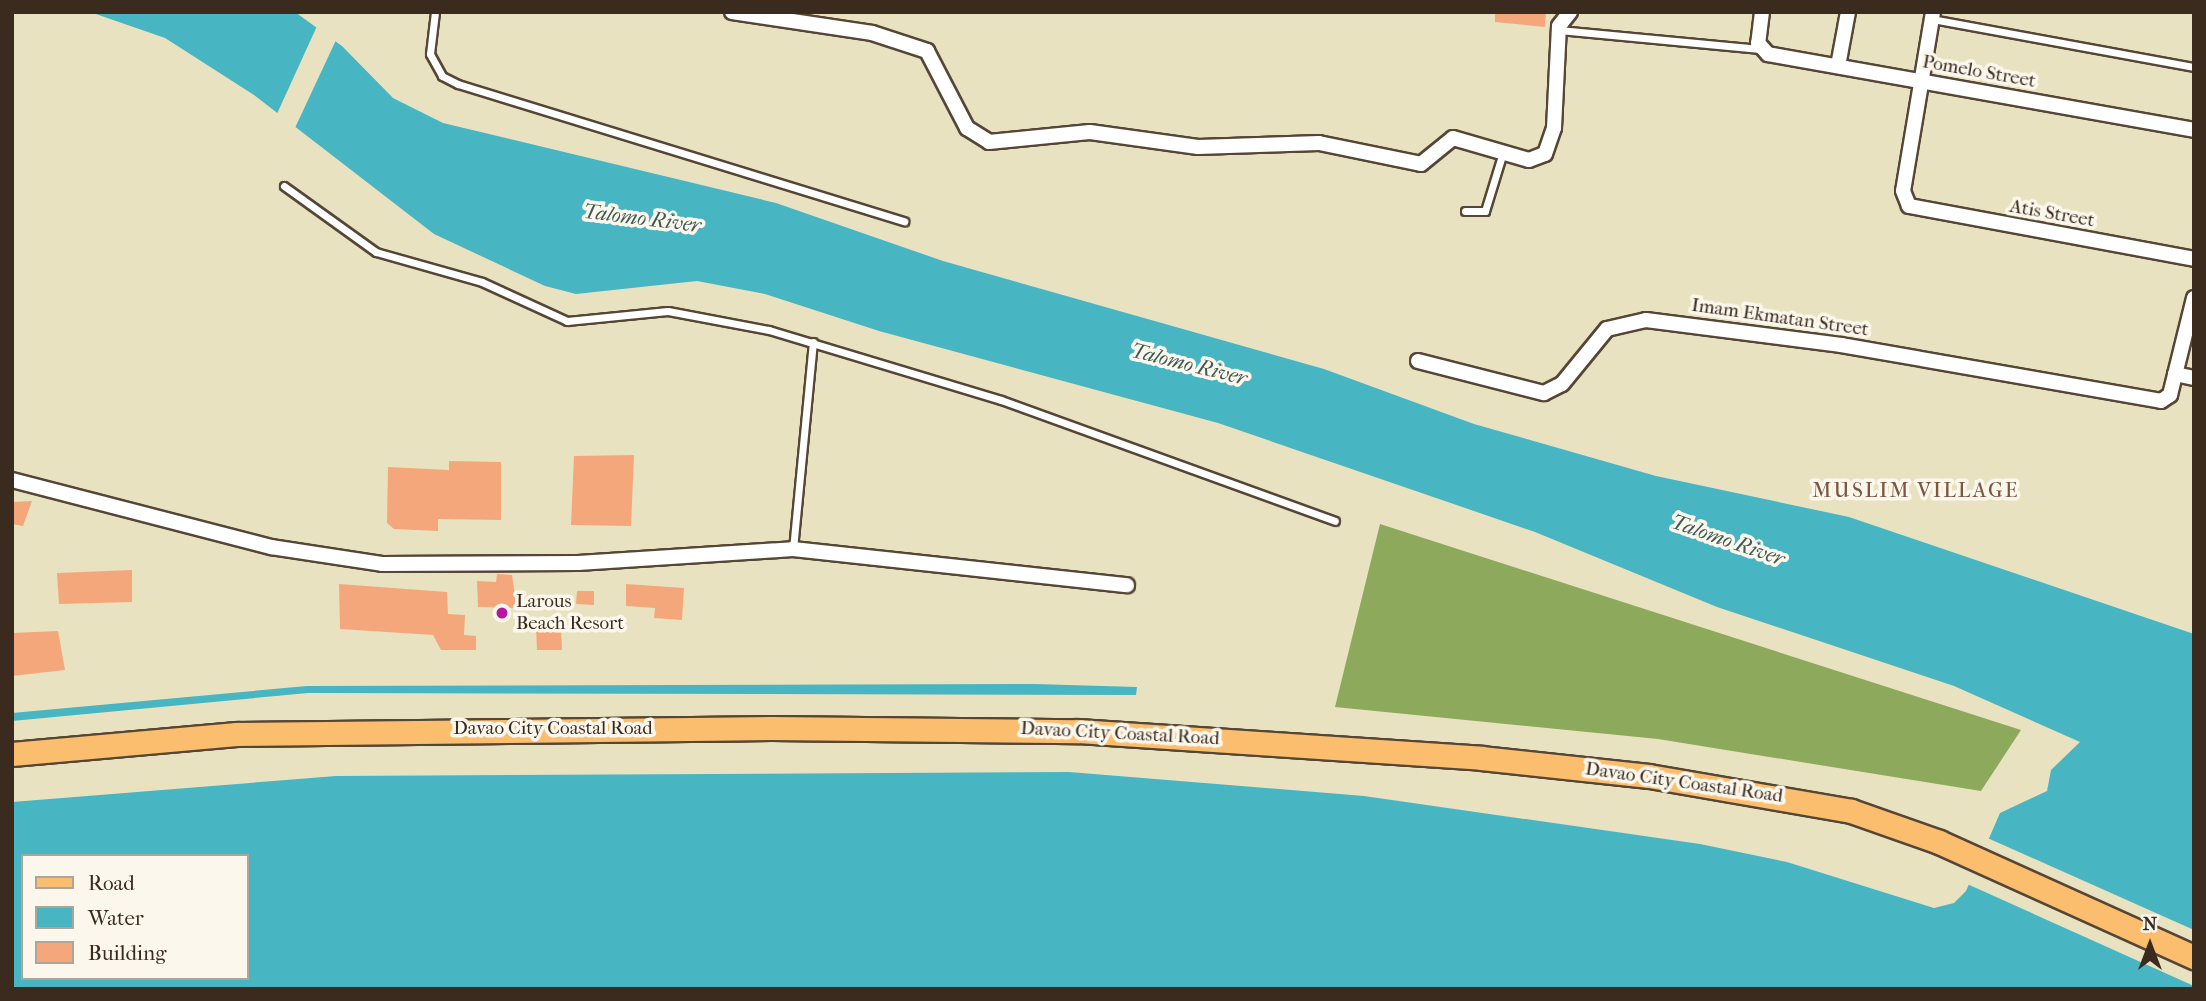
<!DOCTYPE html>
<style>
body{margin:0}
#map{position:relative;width:2206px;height:1001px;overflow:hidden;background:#e9e2c1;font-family:"IM FELL French Canon",serif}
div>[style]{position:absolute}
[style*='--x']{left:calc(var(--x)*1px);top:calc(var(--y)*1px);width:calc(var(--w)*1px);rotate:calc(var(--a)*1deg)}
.forest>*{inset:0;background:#8da95b}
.water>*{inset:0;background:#48b6c2}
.pier>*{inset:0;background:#e9e2c1}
.building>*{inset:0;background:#f5a77c}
.roads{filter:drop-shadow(2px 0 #554636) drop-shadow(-2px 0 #554636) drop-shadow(0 2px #554636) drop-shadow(0 -2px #554636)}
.lane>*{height:7px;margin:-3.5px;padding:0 3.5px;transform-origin:3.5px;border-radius:3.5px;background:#fff}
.street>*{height:14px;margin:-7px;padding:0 7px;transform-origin:7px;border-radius:7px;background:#fff}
.primary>*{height:23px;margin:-11.5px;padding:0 11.5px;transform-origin:11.5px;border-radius:11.5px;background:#fbbe6e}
.dots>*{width:19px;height:19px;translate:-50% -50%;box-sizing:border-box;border:4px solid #fbf7ec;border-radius:50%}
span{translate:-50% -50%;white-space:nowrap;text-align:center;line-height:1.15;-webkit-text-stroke:7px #fbf7ec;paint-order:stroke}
.street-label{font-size:19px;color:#3b2a1e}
.poi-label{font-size:19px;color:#3b2a1e}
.left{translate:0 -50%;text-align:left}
.water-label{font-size:21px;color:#405b57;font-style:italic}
.neighbourhood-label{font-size:21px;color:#7c563f;letter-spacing:2px}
.frame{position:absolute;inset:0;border:14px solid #3b2a1e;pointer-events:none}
.legend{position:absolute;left:21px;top:854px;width:228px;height:126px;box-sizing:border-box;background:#fbf7ec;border:2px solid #aea59a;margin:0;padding:9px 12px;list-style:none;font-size:21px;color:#3b2a1e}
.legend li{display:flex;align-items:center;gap:14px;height:35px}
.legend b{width:35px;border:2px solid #aea59a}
.north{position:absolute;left:2115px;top:910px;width:70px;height:70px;-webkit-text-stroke:5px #fbf7ec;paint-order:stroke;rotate:0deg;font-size:19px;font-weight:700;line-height:28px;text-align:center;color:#3b2a1e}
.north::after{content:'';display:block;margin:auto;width:24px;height:32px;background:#3b2a1e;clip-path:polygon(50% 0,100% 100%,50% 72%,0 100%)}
</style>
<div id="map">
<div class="forest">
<i style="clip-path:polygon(1380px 524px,2021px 730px,1981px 791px,1658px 739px,1335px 707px)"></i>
</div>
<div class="water">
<i style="clip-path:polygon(evenodd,90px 12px,295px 12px,342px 46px,393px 98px,443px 123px,776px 203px,943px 261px,1324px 369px,1474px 424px,1656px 476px,1849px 517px,2194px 634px,2194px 989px,12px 989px,12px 802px,336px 776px,1069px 772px,1364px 796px,1700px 844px,1787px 862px,1934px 908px,1954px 903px,1966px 891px,2000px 813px,2047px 791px,2051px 770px,2080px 742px,1954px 686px,1717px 607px,1535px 532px,1218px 423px,879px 331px,765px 294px,697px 281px,576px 294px,545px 286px,434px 234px,254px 95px,165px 38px,90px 12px,23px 856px,247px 856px,247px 978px,23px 978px,23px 856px)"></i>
<i style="clip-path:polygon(1035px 684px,1137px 687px,1136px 695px,308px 693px,12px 721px,12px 713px,307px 686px)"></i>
</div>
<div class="pier">
<i style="clip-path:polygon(318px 24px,337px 38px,294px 130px,276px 116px)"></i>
<i style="clip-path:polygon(1983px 836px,2194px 930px,2194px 986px,1965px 883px)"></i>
</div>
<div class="building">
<i style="clip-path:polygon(1495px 12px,1546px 12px,1545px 27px,1495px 22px)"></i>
<i style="clip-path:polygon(634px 455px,631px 526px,571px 525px,574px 456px)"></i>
<i style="clip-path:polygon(449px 461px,501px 462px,501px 520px,438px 519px,438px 531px,394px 529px,387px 523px,388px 467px,449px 470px)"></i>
<i style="clip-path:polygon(32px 501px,23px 526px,12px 524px,12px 502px)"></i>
<i style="clip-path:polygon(132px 570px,132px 602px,59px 604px,57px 573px)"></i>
<i style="clip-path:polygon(497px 574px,512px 575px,517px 608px,478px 607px,477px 581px,496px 582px)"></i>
<i style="clip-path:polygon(339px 584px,447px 592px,448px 614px,465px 615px,464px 635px,476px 636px,476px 650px,441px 650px,433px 635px,340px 629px)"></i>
<i style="clip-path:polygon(626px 584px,684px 588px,682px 620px,654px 618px,655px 608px,626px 606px)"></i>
<i style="clip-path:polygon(577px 591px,594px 591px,594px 605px,576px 604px)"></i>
<i style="clip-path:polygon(536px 628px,561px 629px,562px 650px,537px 650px)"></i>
<i style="clip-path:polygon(58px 631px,65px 670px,12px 676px,12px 633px)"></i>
</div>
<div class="roads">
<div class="lane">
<i style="--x:435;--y:12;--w:42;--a:96.8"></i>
<i style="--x:430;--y:54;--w:25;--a:61"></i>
<i style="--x:442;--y:76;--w:18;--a:27"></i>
<i style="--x:458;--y:84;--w:467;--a:17.1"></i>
<i style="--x:1932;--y:19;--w:266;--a:10.4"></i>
<i style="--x:1559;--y:30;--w:202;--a:5.4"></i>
<i style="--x:284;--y:186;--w:113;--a:35.7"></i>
<i style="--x:376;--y:252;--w:110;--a:15.8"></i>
<i style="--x:482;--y:282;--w:94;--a:24.6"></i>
<i style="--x:567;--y:321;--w:101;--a:-5.7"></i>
<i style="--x:668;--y:311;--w:103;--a:10.7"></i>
<i style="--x:769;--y:330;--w:242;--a:16.8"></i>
<i style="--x:1001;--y:400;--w:355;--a:19.9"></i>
<i style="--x:1465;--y:211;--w:20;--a:0"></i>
<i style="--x:1485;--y:211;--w:62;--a:-73"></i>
<i style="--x:793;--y:549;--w:208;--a:-84.5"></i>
</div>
<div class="street">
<i style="--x:732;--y:12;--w:142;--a:8.5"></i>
<i style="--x:872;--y:33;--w:58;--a:18.1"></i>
<i style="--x:927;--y:51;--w:87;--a:62.5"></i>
<i style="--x:967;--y:128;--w:26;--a:32"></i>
<i style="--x:989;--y:142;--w:101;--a:-5.7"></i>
<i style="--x:1090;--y:132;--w:109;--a:7.9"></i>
<i style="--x:1198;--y:147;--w:121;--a:-1.9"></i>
<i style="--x:1319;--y:143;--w:104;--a:11.6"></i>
<i style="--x:1421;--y:164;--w:41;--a:-39.1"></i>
<i style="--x:1453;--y:138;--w:79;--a:16.1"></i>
<i style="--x:1529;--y:160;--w:17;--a:-21"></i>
<i style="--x:1545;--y:154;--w:28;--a:-71"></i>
<i style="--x:1554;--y:128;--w:102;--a:-87.2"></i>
<i style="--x:1559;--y:26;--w:18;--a:-52"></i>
<i style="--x:1762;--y:12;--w:31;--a:97"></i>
<i style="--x:1758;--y:43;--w:15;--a:48"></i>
<i style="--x:1768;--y:54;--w:433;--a:10.1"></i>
<i style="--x:1933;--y:12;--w:181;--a:99.5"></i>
<i style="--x:1903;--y:191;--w:16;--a:68"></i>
<i style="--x:1909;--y:206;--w:290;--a:10.5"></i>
<i style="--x:1838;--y:66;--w:55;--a:-79.5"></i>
<i style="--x:1418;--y:361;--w:130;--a:14.3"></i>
<i style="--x:1544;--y:393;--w:20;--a:-27"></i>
<i style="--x:1562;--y:384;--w:71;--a:-50.7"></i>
<i style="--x:1607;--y:329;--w:40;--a:-13"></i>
<i style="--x:1646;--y:320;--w:197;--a:7.3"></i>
<i style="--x:1841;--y:345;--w:325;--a:9.9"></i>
<i style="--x:2161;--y:401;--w:11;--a:-34"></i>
<i style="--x:2170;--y:395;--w:100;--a:-76.1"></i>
<i style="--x:2175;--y:374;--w:19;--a:12"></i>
<i style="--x:12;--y:480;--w:268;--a:14.5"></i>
<i style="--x:271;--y:547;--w:112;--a:8.7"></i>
<i style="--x:382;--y:564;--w:196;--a:-0.3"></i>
<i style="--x:578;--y:563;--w:215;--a:-3.7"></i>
<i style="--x:793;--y:549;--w:336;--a:6.2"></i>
</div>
<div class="primary">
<i style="--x:12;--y:754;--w:225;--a:-5.1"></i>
<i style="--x:236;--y:734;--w:535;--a:-0.64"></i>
<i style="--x:771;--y:728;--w:307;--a:0.6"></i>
<i style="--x:1078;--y:731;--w:404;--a:3.8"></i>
<i style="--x:1481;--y:758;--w:169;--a:6.1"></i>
<i style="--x:1649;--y:776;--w:205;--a:9.8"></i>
<i style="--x:1851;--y:811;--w:93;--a:19.4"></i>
<i style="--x:1939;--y:842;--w:280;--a:24.3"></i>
</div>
</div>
<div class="dots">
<i style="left:502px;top:613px;background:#b5179e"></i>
</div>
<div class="street-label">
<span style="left:1979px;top:72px;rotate:10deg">Pomelo Street</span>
<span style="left:2052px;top:214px;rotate:10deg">Atis Street</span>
<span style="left:1780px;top:318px;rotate:8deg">Imam Ekmatan Street</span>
<span style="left:553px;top:729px">Davao City Coastal Road</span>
<span style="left:1120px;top:734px;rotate:3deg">Davao City Coastal Road</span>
<span style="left:1684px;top:783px;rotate:8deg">Davao City Coastal Road</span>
</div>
<div class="poi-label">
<span class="left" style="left:516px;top:613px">Larous<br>Beach Resort</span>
</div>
<div class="water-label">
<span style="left:642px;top:218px;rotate:7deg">Talomo River</span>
<span style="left:1189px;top:364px;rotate:14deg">Talomo River</span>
<span style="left:1728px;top:540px;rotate:19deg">Talomo River</span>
</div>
<div class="neighbourhood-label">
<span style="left:1916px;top:490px">MUSLIM VILLAGE</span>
</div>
<div class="frame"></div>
<ul class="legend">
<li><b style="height:9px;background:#fbbe6e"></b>Road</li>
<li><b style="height:19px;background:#48b6c2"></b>Water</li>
<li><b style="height:19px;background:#f5a77c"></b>Building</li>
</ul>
<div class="north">N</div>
</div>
